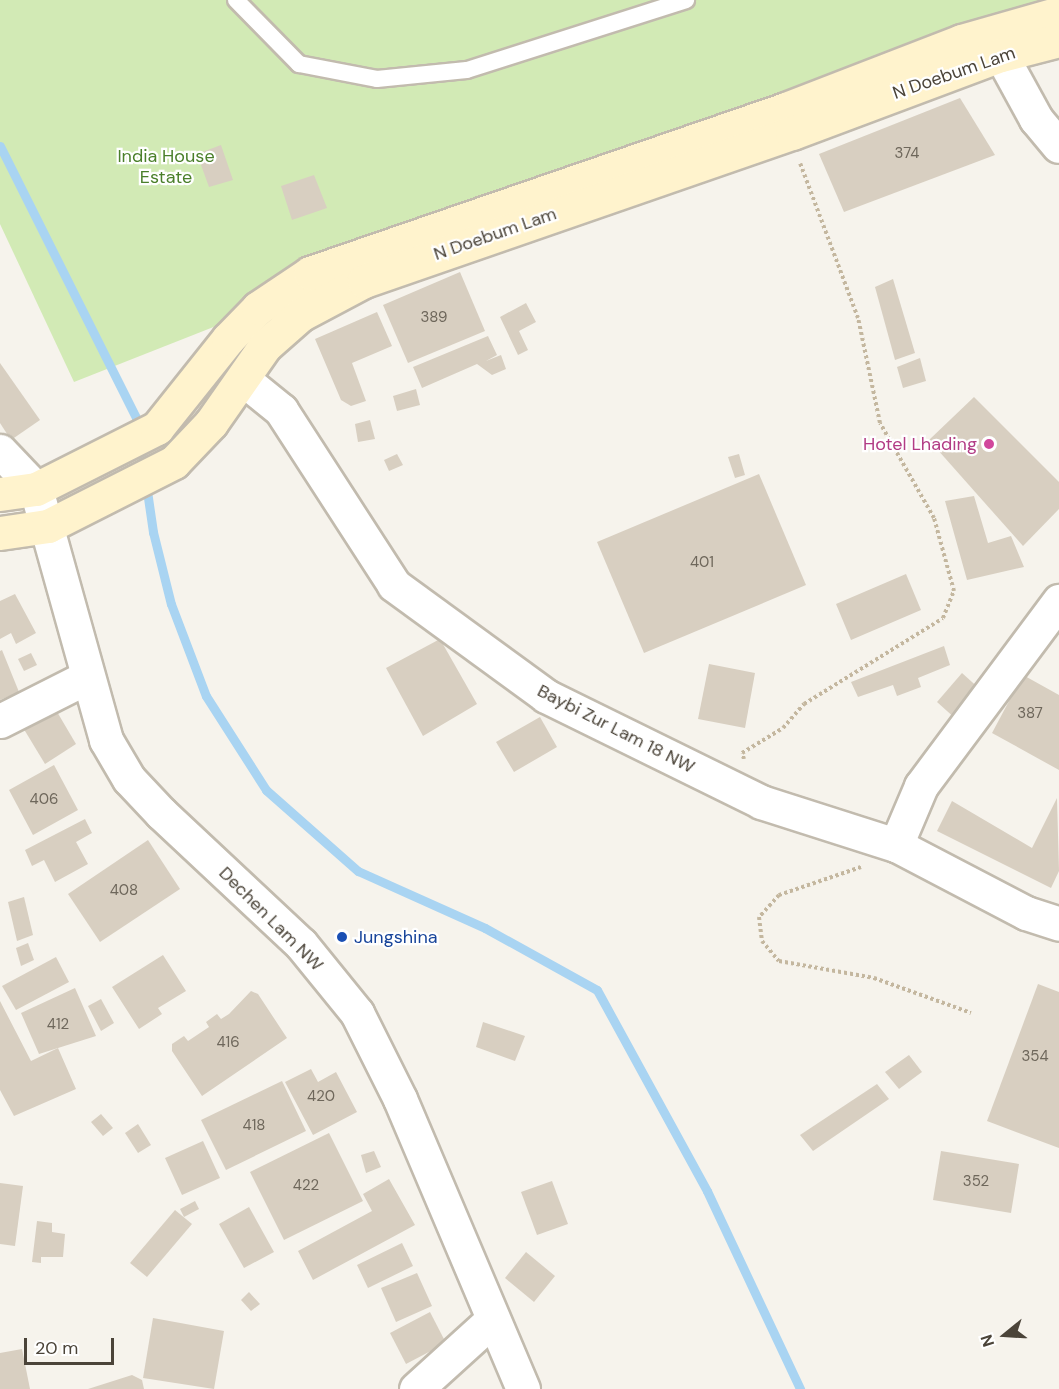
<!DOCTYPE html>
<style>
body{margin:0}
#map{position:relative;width:1059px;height:1389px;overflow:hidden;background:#f6f3ec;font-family:"DM Sans",sans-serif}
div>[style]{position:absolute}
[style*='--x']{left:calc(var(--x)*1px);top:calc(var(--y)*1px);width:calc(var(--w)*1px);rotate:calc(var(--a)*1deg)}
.green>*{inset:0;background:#d2eab5}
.stream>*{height:9px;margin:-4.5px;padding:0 4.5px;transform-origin:4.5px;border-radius:4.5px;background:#a9d4f2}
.building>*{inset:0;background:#d8cfc1}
.path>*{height:4px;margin-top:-2px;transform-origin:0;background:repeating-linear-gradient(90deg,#c4b79f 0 3px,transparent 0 6px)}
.roads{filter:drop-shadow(2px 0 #c2bbae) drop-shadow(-2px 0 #c2bbae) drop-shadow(0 2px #c2bbae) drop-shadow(0 -2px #c2bbae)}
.lane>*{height:16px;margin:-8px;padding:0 8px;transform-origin:8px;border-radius:8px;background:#fff}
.street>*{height:33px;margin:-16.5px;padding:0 16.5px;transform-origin:16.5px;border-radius:16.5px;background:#fff}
.secondary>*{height:33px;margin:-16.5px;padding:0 16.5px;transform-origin:16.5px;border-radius:16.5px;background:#fff3cd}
.dots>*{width:16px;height:16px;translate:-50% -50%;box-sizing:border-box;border:3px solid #fff;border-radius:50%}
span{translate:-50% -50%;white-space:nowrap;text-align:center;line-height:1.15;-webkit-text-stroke:4.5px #fff;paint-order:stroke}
.number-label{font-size:15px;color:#6e675b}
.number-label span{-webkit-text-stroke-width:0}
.street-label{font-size:18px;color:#4b4439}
.park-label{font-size:18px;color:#4a7f2a}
.hotel-label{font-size:18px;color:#b23c85}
.right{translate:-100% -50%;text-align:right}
.transit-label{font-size:18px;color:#164399}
.left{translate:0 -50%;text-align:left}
.north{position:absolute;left:975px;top:1305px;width:60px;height:60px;-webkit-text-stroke:4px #fff;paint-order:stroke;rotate:252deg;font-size:16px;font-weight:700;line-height:24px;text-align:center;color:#4b4439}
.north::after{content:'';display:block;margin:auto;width:21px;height:27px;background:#4b4439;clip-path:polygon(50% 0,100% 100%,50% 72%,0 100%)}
.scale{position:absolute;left:24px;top:1338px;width:90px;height:27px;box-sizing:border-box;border:3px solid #4b4439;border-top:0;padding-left:8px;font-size:18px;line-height:21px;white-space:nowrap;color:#4b4439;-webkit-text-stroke:4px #fff;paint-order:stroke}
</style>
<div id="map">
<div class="green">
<i style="clip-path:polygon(0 0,1044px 0,74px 382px,0 224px)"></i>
</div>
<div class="stream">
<i style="--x:0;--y:146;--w:304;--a:63.4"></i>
<i style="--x:136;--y:418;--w:53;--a:81.3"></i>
<i style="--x:146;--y:484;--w:49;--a:81.7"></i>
<i style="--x:153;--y:532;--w:74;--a:76"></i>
<i style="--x:171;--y:604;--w:98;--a:69.2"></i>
<i style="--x:206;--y:696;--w:112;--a:57.4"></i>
<i style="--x:266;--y:790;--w:123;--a:41.4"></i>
<i style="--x:358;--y:871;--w:139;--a:24.2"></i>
<i style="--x:485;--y:928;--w:128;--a:29"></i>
<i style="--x:597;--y:990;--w:229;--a:61.3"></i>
<i style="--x:707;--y:1191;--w:219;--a:64.8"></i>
</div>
<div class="building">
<i style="clip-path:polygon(960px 98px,995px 155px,844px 212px,819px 154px)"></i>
<i style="clip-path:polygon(221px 145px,233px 180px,209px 187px,197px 154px)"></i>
<i style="clip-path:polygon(314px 175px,327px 208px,292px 220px,281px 186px)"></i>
<i style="clip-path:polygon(460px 272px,485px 331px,408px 363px,383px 305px)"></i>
<i style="clip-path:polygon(893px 279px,915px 353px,895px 360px,875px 287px)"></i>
<i style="clip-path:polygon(526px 303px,536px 322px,519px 331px,528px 350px,518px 355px,500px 317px)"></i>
<i style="clip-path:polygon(377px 312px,392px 346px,352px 363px,366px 401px,351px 406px,341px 400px,315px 339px)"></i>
<i style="clip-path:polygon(488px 336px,497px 355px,486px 361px,501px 355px,506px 369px,492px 375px,477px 364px,422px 388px,413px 367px)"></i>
<i style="clip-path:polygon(920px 358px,926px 381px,903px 388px,897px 367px)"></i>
<i style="clip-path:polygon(0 363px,40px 420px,11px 440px,0 423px)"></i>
<i style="clip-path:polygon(416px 389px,420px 405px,397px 411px,393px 396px)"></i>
<i style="clip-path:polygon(974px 397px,1059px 482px,1059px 509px,1023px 546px,929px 440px)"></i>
<i style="clip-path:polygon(370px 420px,375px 439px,358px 442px,355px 424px)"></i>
<i style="clip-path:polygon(397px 454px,403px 465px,389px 471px,384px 460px)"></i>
<i style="clip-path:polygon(739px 454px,745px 475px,735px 478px,728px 457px)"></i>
<i style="clip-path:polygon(759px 474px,806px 585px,644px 653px,597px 542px)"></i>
<i style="clip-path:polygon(974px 496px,988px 543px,1011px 536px,1024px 567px,967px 580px,945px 501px)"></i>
<i style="clip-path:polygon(906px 574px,921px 610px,851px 640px,836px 604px)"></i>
<i style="clip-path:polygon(15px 594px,36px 633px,16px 644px,11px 633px,0 639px,0 601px)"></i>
<i style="clip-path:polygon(440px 639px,477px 704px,423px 736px,386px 668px)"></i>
<i style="clip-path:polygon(944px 646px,950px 665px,918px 678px,921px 687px,897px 696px,893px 685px,858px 697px,851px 682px)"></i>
<i style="clip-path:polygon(2px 650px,19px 692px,0 700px,0 651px)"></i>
<i style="clip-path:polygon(31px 653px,37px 665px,24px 671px,18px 659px)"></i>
<i style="clip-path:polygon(709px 664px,755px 673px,745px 728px,698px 719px)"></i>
<i style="clip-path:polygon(962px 673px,982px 691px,957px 720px,937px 702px)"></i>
<i style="clip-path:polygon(1023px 675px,1059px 695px,1059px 770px,992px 733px)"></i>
<i style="clip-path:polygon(53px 705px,76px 744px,45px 764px,22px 726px)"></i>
<i style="clip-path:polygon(540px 717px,557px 747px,514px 772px,496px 742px)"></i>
<i style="clip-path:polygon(54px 765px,78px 810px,33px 835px,9px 790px)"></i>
<i style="clip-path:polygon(1057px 798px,1059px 871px,1051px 888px,937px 831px,952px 801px,1032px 848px)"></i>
<i style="clip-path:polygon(85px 819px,92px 833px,76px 842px,88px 864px,55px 882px,44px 860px,32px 866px,25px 850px)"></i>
<i style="clip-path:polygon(148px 840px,180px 889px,100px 942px,68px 894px)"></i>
<i style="clip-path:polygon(24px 897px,33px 935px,17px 941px,8px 902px)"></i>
<i style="clip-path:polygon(28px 943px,34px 960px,21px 966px,16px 948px)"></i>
<i style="clip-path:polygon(163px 955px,186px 991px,158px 1008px,162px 1014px,139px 1029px,112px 987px)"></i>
<i style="clip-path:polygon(56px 957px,69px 982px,16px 1010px,2px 986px)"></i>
<i style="clip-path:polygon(1038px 984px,1059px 992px,1059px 1148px,987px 1121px)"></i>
<i style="clip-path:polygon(75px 988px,96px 1036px,39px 1054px,21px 1013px)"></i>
<i style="clip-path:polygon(251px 991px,258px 994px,287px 1038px,202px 1096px,172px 1051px,172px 1044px,184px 1036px,188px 1041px,209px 1027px,206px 1022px,217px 1014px,221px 1019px,229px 1014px)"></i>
<i style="clip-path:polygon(101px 999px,114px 1023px,101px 1031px,88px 1006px)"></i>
<i style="clip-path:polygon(0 1001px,31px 1061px,58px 1048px,76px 1089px,14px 1116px,0 1090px)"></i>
<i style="clip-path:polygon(483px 1022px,525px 1036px,515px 1061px,476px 1047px)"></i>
<i style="clip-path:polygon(909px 1055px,922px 1072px,899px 1089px,885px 1072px)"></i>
<i style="clip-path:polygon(311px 1069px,318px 1082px,336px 1072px,357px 1112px,313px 1135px,285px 1082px)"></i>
<i style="clip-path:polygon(282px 1081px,306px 1131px,226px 1170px,201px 1120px)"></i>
<i style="clip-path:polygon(877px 1084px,889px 1099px,813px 1151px,800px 1135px)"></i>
<i style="clip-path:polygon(101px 1114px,113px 1128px,103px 1136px,91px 1122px)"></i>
<i style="clip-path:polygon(138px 1124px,151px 1145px,138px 1153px,125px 1133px)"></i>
<i style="clip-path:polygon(329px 1133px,363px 1201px,284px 1240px,250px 1172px)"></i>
<i style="clip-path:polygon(203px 1141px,220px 1178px,182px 1195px,165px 1158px)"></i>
<i style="clip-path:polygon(374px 1151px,381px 1167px,366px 1173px,361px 1155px)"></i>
<i style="clip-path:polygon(941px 1151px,1019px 1164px,1011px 1213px,933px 1200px)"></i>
<i style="clip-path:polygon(389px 1179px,415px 1225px,313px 1280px,298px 1251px,372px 1211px,363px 1194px)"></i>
<i style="clip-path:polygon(552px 1181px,568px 1224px,537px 1235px,521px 1192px)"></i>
<i style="clip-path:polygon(0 1183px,23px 1186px,15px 1246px,0 1244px)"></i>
<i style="clip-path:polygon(195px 1201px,199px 1209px,184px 1217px,180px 1209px)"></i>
<i style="clip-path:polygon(249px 1207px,274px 1252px,244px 1268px,219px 1224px)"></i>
<i style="clip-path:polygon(175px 1210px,192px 1224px,147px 1277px,130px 1263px)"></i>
<i style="clip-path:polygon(37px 1221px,52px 1223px,52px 1232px,65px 1234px,63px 1257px,41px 1257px,41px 1263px,32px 1262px)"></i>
<i style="clip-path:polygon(402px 1243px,413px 1266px,368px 1288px,357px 1265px)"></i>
<i style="clip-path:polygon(526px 1252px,555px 1276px,534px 1302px,505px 1278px)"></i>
<i style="clip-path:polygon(417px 1273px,432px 1306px,396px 1322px,381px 1288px)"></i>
<i style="clip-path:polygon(249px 1292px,260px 1304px,251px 1311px,241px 1300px)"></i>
<i style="clip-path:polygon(430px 1312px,446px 1343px,406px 1364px,390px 1333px)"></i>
<i style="clip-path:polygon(153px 1318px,224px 1331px,214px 1389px,143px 1378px)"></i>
<i style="clip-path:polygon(22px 1349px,30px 1389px,0 1389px,0 1353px)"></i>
<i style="clip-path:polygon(132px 1375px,142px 1380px,144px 1389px,88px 1389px)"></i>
</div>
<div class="path">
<i style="--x:744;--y:759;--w:6;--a:-108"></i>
<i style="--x:742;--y:753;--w:48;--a:-31.4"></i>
<i style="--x:783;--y:728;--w:32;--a:-49"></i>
<i style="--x:804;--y:704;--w:163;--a:-31.7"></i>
<i style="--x:943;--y:618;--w:29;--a:-68"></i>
<i style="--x:954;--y:591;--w:76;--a:-105.3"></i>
<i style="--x:934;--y:518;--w:109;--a:-119.6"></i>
<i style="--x:880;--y:423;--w:107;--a:-101.8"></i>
<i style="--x:858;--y:318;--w:165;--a:-110.5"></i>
<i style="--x:861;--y:867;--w:87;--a:161.1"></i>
<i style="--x:779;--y:895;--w:30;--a:132"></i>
<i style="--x:759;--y:917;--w:24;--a:83"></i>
<i style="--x:762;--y:941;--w:26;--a:50"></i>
<i style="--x:779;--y:961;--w:97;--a:10.1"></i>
<i style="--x:874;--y:978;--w:103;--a:19.8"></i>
</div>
<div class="roads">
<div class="lane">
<i style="--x:236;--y:0;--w:90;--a:45.5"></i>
<i style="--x:299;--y:64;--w:79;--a:10.9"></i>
<i style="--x:377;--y:79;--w:90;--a:-5.7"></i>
<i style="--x:467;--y:70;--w:230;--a:-17.7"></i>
</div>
<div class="street">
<i style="--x:1001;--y:55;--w:73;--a:61.3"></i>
<i style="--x:1036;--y:119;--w:35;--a:50"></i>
<i style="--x:244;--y:380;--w:48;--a:39"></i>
<i style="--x:281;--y:410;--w:208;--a:57.1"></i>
<i style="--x:394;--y:585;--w:188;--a:36.1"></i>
<i style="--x:546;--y:696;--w:240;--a:26.2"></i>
<i style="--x:761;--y:802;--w:142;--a:17.7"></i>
<i style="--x:896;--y:845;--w:147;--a:27.6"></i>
<i style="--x:1026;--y:913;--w:35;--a:18"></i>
<i style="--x:0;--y:451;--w:52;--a:46.5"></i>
<i style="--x:36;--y:489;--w:261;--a:74.4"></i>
<i style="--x:106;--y:740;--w:45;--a:59.5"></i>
<i style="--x:129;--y:779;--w:47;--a:46.7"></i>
<i style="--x:161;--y:813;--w:192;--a:43.1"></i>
<i style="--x:301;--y:944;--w:89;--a:50.9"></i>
<i style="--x:357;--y:1013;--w:96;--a:63.4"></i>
<i style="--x:400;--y:1099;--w:315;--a:67"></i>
<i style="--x:0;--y:721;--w:97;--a:-26.8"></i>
<i style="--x:896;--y:845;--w:64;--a:-67"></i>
<i style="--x:921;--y:786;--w:231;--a:-53.3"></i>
<i style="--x:416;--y:1389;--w:103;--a:-42.2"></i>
</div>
<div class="secondary">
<i style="--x:0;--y:494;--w:36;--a:-8"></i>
<i style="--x:36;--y:489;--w:136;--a:-26.8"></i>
<i style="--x:157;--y:428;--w:114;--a:-51.4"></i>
<i style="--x:228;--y:339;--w:43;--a:-45.9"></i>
<i style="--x:258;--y:308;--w:63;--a:-33.9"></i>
<i style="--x:310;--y:273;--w:503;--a:-19.01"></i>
<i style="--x:786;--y:109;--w:188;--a:-21.2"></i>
<i style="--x:961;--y:41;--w:102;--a:-15.9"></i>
<i style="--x:0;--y:533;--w:49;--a:-8.3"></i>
<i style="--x:48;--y:526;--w:141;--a:-26.9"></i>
<i style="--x:174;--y:462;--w:54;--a:-46.5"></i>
<i style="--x:211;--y:423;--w:94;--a:-55"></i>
<i style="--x:265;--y:346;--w:47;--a:-41.5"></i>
<i style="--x:300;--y:315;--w:72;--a:-28"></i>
<i style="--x:364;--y:281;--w:453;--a:-19.1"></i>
<i style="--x:792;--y:133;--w:223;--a:-20.5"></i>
<i style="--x:1001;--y:55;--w:60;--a:-14.5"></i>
</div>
</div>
<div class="dots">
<i style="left:989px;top:444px;background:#d1479c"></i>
<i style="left:342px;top:937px;background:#1a4fb4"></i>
</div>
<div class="number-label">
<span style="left:907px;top:154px">374</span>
<span style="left:434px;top:318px">389</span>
<span style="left:702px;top:563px">401</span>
<span style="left:1030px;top:714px">387</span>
<span style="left:44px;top:800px">406</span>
<span style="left:124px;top:891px">408</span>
<span style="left:58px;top:1025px">412</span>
<span style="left:228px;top:1043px">416</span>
<span style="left:1035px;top:1057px">354</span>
<span style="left:321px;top:1097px">420</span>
<span style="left:254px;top:1126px">418</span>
<span style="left:976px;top:1182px">352</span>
<span style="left:306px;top:1186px">422</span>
</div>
<div class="street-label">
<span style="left:954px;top:73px;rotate:-19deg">N Doebum Lam</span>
<span style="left:495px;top:234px;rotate:-19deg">N Doebum Lam</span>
<span style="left:616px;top:729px;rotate:27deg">Baybi Zur Lam 18 NW</span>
<span style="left:271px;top:919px;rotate:45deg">Dechen Lam NW</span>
</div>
<div class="park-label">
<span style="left:166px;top:167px">India House<br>Estate</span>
</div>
<div class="hotel-label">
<span class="right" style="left:977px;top:444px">Hotel Lhading</span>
</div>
<div class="transit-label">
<span class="left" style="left:354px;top:937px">Jungshina</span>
</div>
<div class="north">N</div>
<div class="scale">20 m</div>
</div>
